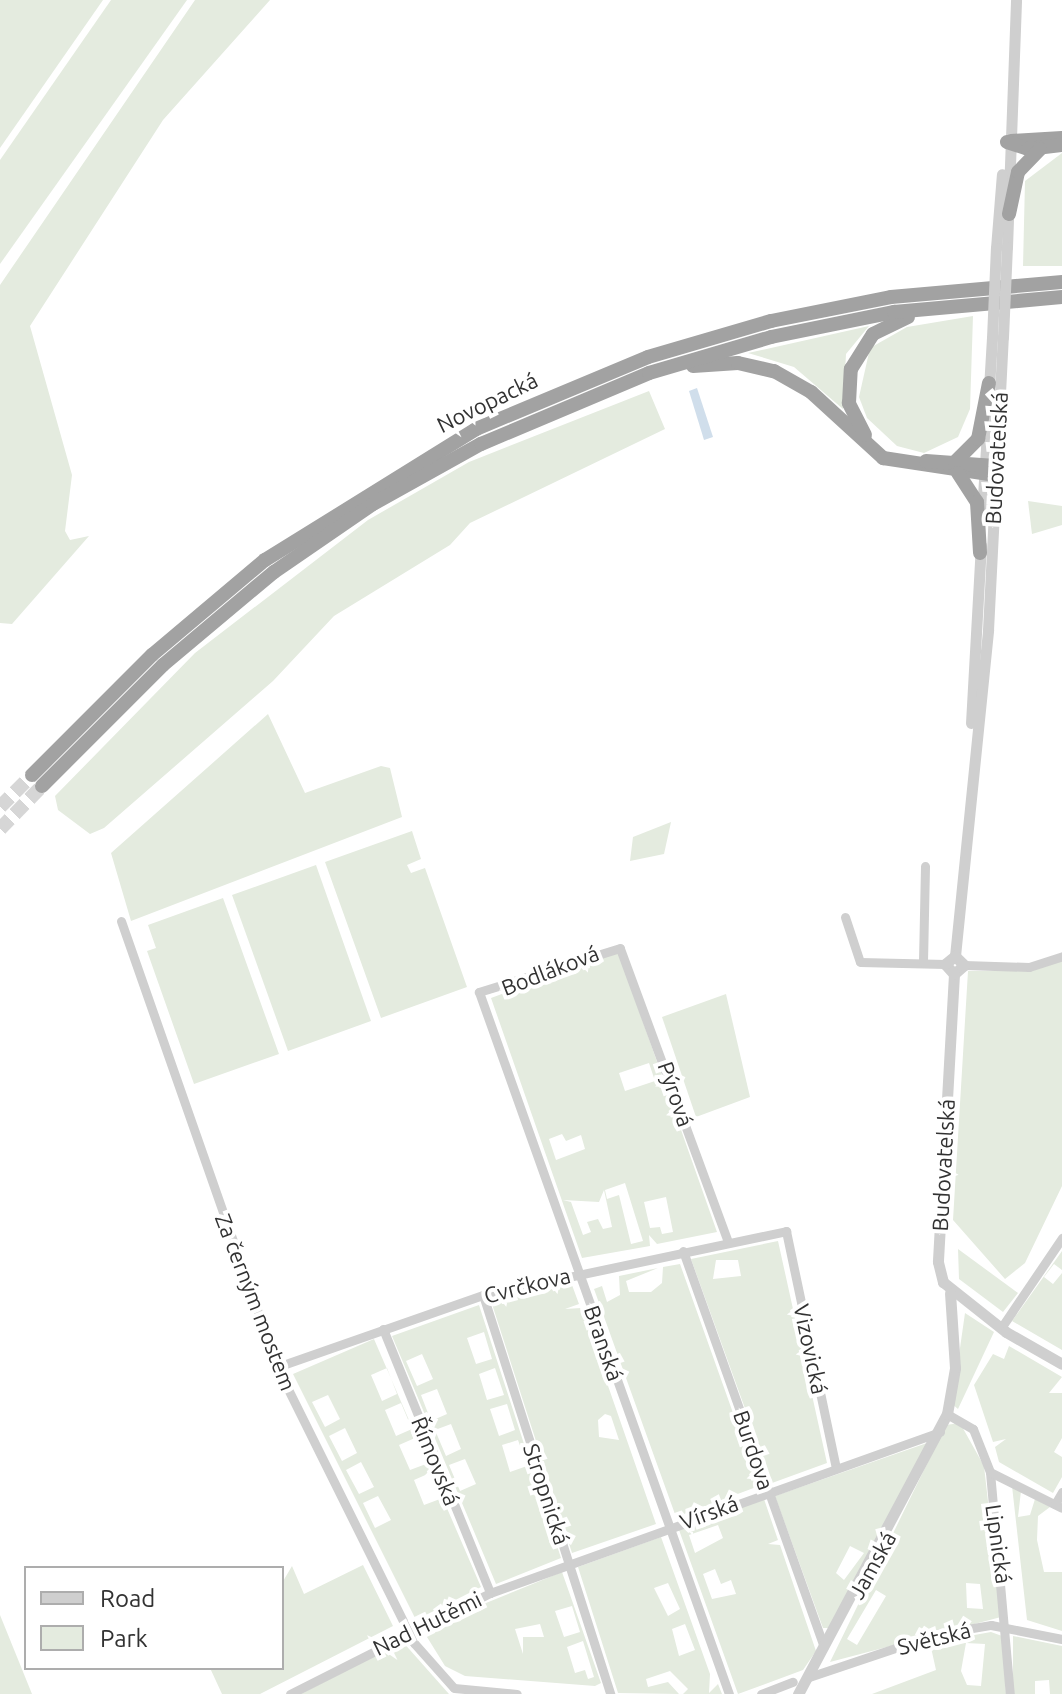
<!DOCTYPE html>
<meta charset="utf-8">
<style>
body{margin:0}
#map{position:relative;width:1062px;height:1694px;overflow:hidden;background:#fff;font-family:Ubuntu,sans-serif}
div>[style]{position:absolute}
[style*='--x']{left:calc(var(--x)*1px);top:calc(var(--y)*1px);width:calc(var(--w)*1px);rotate:calc(var(--a)*1deg)}
.green>*{inset:0;background:#e4ebdf}
.water>*{inset:0;background:#d0deeb}
.trunk-tunnel>*{height:14px;margin-top:-7px;transform-origin:0;background:repeating-linear-gradient(90deg,#d6d6d6 0 14px,transparent 0 21px)}
.minor>*{height:9px;margin:-4.5px;padding:0 4.5px;transform-origin:4.5px;border-radius:4.5px;background:#cfcfcf}
.tertiary>*{height:11px;margin:-5.5px;padding:0 5.5px;transform-origin:5.5px;border-radius:5.5px;background:#cfcfcf}
.trunk>*{height:14px;margin:-7px;padding:0 7px;transform-origin:7px;border-radius:7px;background:#a2a2a2}
.tertiary-bridge>*{height:11px;margin:-5.5px;padding:0 5.5px;transform-origin:5.5px;border-radius:5.5px;background:#cfcfcf}
span{translate:-50% -50%;white-space:nowrap;text-align:center;line-height:1.15;-webkit-text-stroke:8px #fff;paint-order:stroke}
.street-label{font-size:22px;color:#323232}
.legend{position:absolute;left:24px;top:1566px;width:260px;height:104px;box-sizing:border-box;background:#fff;border:2px solid #adadad;margin:0;padding:10px 14px;list-style:none;font-size:24px;color:#323232}
.legend li{display:flex;align-items:center;gap:16px;height:40px}
.legend b{width:40px;border:2px solid #adadad}
</style>
<div id="map">
<div class="green">
<i style="clip-path:polygon(0 0,103px 0,0 148px)"></i>
<i style="clip-path:polygon(111px 0,187px 0,0 264px,0 160px)"></i>
<i style="clip-path:polygon(195px 0,270px 0,163px 120px,30px 326px,72px 475px,65px 531px,70px 540px,89px 536px,12px 624px,0 623px,0 285px)"></i>
<i style="clip-path:polygon(1062px 153px,1062px 266px,1023px 266px,1025px 181px)"></i>
<i style="clip-path:polygon(973px 316px,970px 409px,958px 437px,924px 453px,897px 446px,867px 418px,859px 397px,870px 348px,907px 327px)"></i>
<i style="clip-path:polygon(869px 326px,846px 354px,843px 409px,794px 367px,748px 353px)"></i>
<i style="clip-path:polygon(649px 391px,665px 429px,470px 523px,450px 545px,334px 616px,273px 681px,104px 828px,90px 834px,58px 810px,55px 796px,195px 653px,368px 520px,469px 462px)"></i>
<i style="clip-path:polygon(1028px 501px,1062px 506px,1062px 525px,1032px 534px)"></i>
<i style="clip-path:polygon(268px 714px,305px 793px,381px 766px,390px 768px,402px 817px,131px 921px,111px 853px)"></i>
<i style="clip-path:polygon(671px 822px,664px 854px,630px 861px,633px 837px)"></i>
<i style="clip-path:polygon(412px 831px,421px 859px,407px 865px,411px 873px,425px 868px,467px 987px,381px 1018px,325px 862px)"></i>
<i style="clip-path:polygon(316px 865px,371px 1021px,288px 1051px,232px 895px)"></i>
<i style="clip-path:polygon(223px 898px,279px 1054px,194px 1084px,147px 951px,156px 948px,148px 925px)"></i>
<i style="clip-path:polygon(evenodd,618px 951px,717px 1232px,657px 1244px,649px 1235px,650px 1246px,582px 1258px,491px 998px,618px 951px,649px 1063px,655px 1081px,625px 1091px,619px 1073px,649px 1063px,618px 951px,562px 1134px,566px 1141px,581px 1135px,585px 1149px,556px 1160px,549px 1139px,562px 1134px,618px 951px,625px 1183px,643px 1241px,631px 1244px,619px 1195px,607px 1199px,605px 1190px,625px 1183px,618px 951px,604px 1190px,612px 1227px,603px 1229px,598px 1219px,587px 1222px,591px 1232px,583px 1235px,571px 1202px,563px 1200px,599px 1202px,604px 1190px,618px 951px,666px 1197px,673px 1232px,662px 1234px,660px 1227px,650px 1228px,644px 1202px,666px 1197px)"></i>
<i style="clip-path:polygon(1062px 959px,1062px 1186px,1025px 1263px,1005px 1279px,953px 1220px,968px 971px,1029px 971px)"></i>
<i style="clip-path:polygon(726px 994px,750px 1097px,696px 1117px,662px 1017px)"></i>
<i style="clip-path:polygon(evenodd,778px 1241px,827px 1463px,772px 1483px,691px 1259px,778px 1241px,738px 1260px,741px 1276px,713px 1279px,716px 1260px,738px 1260px)"></i>
<i style="clip-path:polygon(958px 1249px,1018px 1293px,1003px 1312px,959px 1279px)"></i>
<i style="clip-path:polygon(1062px 1251px,1062px 1270px,1054px 1264px,1044px 1277px,1053px 1284px,1062px 1273px,1062px 1350px,1012px 1321px)"></i>
<i style="clip-path:polygon(680px 1264px,759px 1486px,676px 1517px,594px 1289px,602px 1286px,607px 1302px,620px 1295px,619px 1276px,658px 1268px,626px 1281px,629px 1292px,651px 1292px,662px 1283px,663px 1267px)"></i>
<i style="clip-path:polygon(evenodd,572px 1285px,579px 1304px,565px 1309px,581px 1308px,656px 1524px,572px 1553px,491px 1301px,572px 1285px,605px 1414px,611px 1416px,619px 1440px,599px 1437px,598px 1420px,605px 1414px)"></i>
<i style="clip-path:polygon(evenodd,479px 1305px,561px 1558px,496px 1584px,392px 1336px,479px 1305px,484px 1332px,492px 1359px,476px 1364px,467px 1338px,484px 1332px,479px 1305px,422px 1354px,433px 1379px,417px 1386px,406px 1361px,422px 1354px,479px 1305px,495px 1368px,504px 1395px,487px 1400px,479px 1374px,495px 1368px,479px 1305px,437px 1389px,447px 1414px,431px 1421px,421px 1395px,437px 1389px,479px 1305px,507px 1404px,515px 1430px,499px 1436px,490px 1409px,507px 1404px,479px 1305px,451px 1424px,461px 1449px,446px 1456px,435px 1430px,451px 1424px,479px 1305px,518px 1440px,527px 1466px,510px 1472px,502px 1445px,518px 1440px,479px 1305px,465px 1459px,476px 1484px,460px 1491px,449px 1465px,465px 1459px)"></i>
<i style="clip-path:polygon(965px 1313px,994px 1332px,958px 1409px,952px 1404px)"></i>
<i style="clip-path:polygon(evenodd,374px 1339px,481px 1587px,416px 1620px,293px 1374px,374px 1339px,387px 1368px,397px 1394px,382px 1401px,371px 1375px,387px 1368px,374px 1339px,328px 1395px,340px 1419px,325px 1427px,312px 1402px,328px 1395px,374px 1339px,401px 1403px,412px 1429px,396px 1436px,385px 1410px,401px 1403px,374px 1339px,345px 1428px,357px 1453px,342px 1461px,329px 1436px,345px 1428px,374px 1339px,415px 1438px,426px 1464px,410px 1470px,399px 1445px,415px 1438px,374px 1339px,361px 1462px,374px 1487px,359px 1494px,346px 1470px,361px 1462px,374px 1339px,430px 1473px,440px 1499px,424px 1505px,414px 1480px,430px 1473px,374px 1339px,378px 1496px,391px 1520px,375px 1528px,363px 1503px,378px 1496px)"></i>
<i style="clip-path:polygon(1009px 1346px,1062px 1377px,1049px 1393px,1062px 1393px,1062px 1438px,1054px 1452px,1062px 1457px,1062px 1477px,1053px 1493px,999px 1462px,995px 1447px,1006px 1439px,993px 1442px,974px 1385px,993px 1354px,1004px 1359px)"></i>
<i style="clip-path:polygon(evenodd,960px 1423px,984px 1466px,1001px 1617px,830px 1662px,946px 1425px,960px 1423px,966px 1583px,980px 1584px,983px 1609px,967px 1608px,966px 1583px,960px 1423px,876px 1590px,886px 1596px,857px 1645px,847px 1639px,876px 1590px)"></i>
<i style="clip-path:polygon(evenodd,927px 1443px,829px 1628px,823px 1628px,775px 1496px,927px 1443px,850px 1546px,864px 1553px,844px 1580px,836px 1573px,850px 1546px)"></i>
<i style="clip-path:polygon(1012px 1486px,1021px 1491px,1018px 1517px,1030px 1515px,1035px 1499px,1050px 1507px,1038px 1516px,1037px 1540px,1044px 1572px,1062px 1572px,1062px 1631px,1027px 1620px)"></i>
<i style="clip-path:polygon(evenodd,764px 1499px,778px 1540px,768px 1544px,780px 1545px,816px 1651px,803px 1670px,738px 1694px,679px 1530px,764px 1499px,718px 1525px,723px 1538px,695px 1553px,689px 1535px,718px 1525px,764px 1499px,715px 1569px,721px 1584px,731px 1580px,736px 1594px,712px 1599px,703px 1574px,715px 1569px)"></i>
<i style="clip-path:polygon(evenodd,661px 1537px,710px 1674px,709px 1693px,718px 1684px,722px 1694px,683px 1694px,688px 1689px,670px 1671px,646px 1679px,648px 1687px,668px 1682px,679px 1694px,618px 1693px,578px 1567px,661px 1537px,668px 1583px,680px 1609px,668px 1616px,654px 1588px,668px 1583px,661px 1537px,685px 1624px,695px 1650px,679px 1656px,672px 1629px,685px 1624px)"></i>
<i style="clip-path:polygon(363px 1565px,393px 1626px,260px 1694px,222px 1694px,210px 1668px,282px 1668px,282px 1583px,292px 1566px,304px 1594px)"></i>
<i style="clip-path:polygon(evenodd,562px 1572px,601px 1683px,595px 1686px,465px 1676px,445px 1666px,422px 1629px,562px 1572px,572px 1606px,580px 1632px,564px 1637px,555px 1611px,572px 1606px,562px 1572px,540px 1624px,544px 1637px,523px 1637px,523px 1654px,515px 1629px,540px 1624px,562px 1572px,583px 1641px,594px 1677px,588px 1679px,585px 1670px,575px 1673px,567px 1647px,583px 1641px)"></i>
<i style="clip-path:polygon(0 1615px,32px 1694px,0 1694px)"></i>
<i style="clip-path:polygon(evenodd,991px 1632px,1002px 1636px,1006px 1694px,872px 1694px,936px 1670px,930px 1643px,991px 1632px,966px 1643px,985px 1644px,981px 1686px,967px 1685px,961px 1671px,966px 1643px)"></i>
<i style="clip-path:polygon(1013px 1636px,1062px 1646px,1062px 1694px,1050px 1694px,1049px 1680px,1035px 1681px,1035px 1694px,1013px 1694px)"></i>
<i style="clip-path:polygon(402px 1641px,449px 1694px,301px 1694px)"></i>
</div>
<div class="water">
<i style="clip-path:polygon(697px 388px,713px 437px,704px 440px,689px 391px)"></i>
</div>
<div class="trunk-tunnel">
<i style="--x:0;--y:807;--w:45;--a:-45"></i>
<i style="--x:0;--y:829;--w:60;--a:-45.7"></i>
</div>
<div class="minor">
<i style="--x:845;--y:917;--w:47;--a:71.6"></i>
<i style="--x:860;--y:962;--w:85;--a:1.3"></i>
<i style="--x:121;--y:921;--w:472;--a:70.7"></i>
<i style="--x:277;--y:1367;--w:308;--a:63.6"></i>
<i style="--x:414;--y:1643;--w:60;--a:48.4"></i>
<i style="--x:454;--y:1688;--w:63;--a:5.4"></i>
<i style="--x:923;--y:962;--w:96;--a:-88.8"></i>
<i style="--x:964;--y:965;--w:65;--a:1.8"></i>
<i style="--x:1029;--y:967;--w:35;--a:-18"></i>
<i style="--x:728;--y:1242;--w:313;--a:-110.2"></i>
<i style="--x:620;--y:948;--w:148;--a:162.7"></i>
<i style="--x:479;--y:992;--w:745;--a:70.4"></i>
<i style="--x:683;--y:1251;--w:420;--a:70.4"></i>
<i style="--x:483;--y:1295;--w:419;--a:72.3"></i>
<i style="--x:1001;--y:1328;--w:109;--a:-55.9"></i>
<i style="--x:383;--y:1329;--w:285;--a:67.9"></i>
<i style="--x:277;--y:1367;--w:218;--a:-19.3"></i>
<i style="--x:483;--y:1295;--w:310;--a:-11.9"></i>
<i style="--x:786;--y:1231;--w:242;--a:78.1"></i>
<i style="--x:947;--y:1414;--w:30;--a:30"></i>
<i style="--x:973;--y:1429;--w:46;--a:68.4"></i>
<i style="--x:990;--y:1472;--w:223;--a:84.9"></i>
<i style="--x:990;--y:1472;--w:80;--a:26.6"></i>
<i style="--x:1055;--y:1504;--w:14;--a:-60"></i>
<i style="--x:809;--y:1677;--w:135;--a:-18.6"></i>
<i style="--x:937;--y:1634;--w:55;--a:-9.5"></i>
<i style="--x:991;--y:1625;--w:72;--a:11.2"></i>
<i style="--x:290;--y:1694;--w:224;--a:-26.8"></i>
<i style="--x:490;--y:1593;--w:478;--a:-19.7"></i>
<i style="--x:761;--y:1694;--w:34;--a:-21"></i>
</div>
<div class="tertiary">
<i style="--x:1007;--y:247;--w:247;--a:-87.9"></i>
<i style="--x:996;--y:248;--w:74;--a:-85.4"></i>
<i style="--x:989;--y:388;--w:50;--a:-86.6"></i>
<i style="--x:982;--y:512;--w:95;--a:-86.4"></i>
<i style="--x:971;--y:723;--w:178;--a:-86.8"></i>
<i style="--x:955;--y:956;--w:328;--a:-84.2"></i>
<i style="--x:988;--y:630;--w:293;--a:-87.1"></i>
<i style="--x:954;--y:974;--w:288;--a:93.2"></i>
<i style="--x:938;--y:1262;--w:21;--a:76"></i>
<i style="--x:943;--y:1282;--w:80;--a:38.4"></i>
<i style="--x:1006;--y:1332;--w:64;--a:29.7"></i>
<i style="--x:954;--y:974;--w:13;--a:-42"></i>
<i style="--x:964;--y:965;--w:13;--a:-135"></i>
<i style="--x:954;--y:974;--w:13;--a:-132"></i>
<i style="--x:945;--y:964;--w:13;--a:-39"></i>
<i style="--x:798;--y:1694;--w:317;--a:-62"></i>
<i style="--x:947;--y:1414;--w:47;--a:-80.1"></i>
<i style="--x:955;--y:1368;--w:75;--a:-93.8"></i>
</div>
<div class="trunk">
<i style="--x:1011;--y:141;--w:51;--a:-3.4"></i>
<i style="--x:1007;--y:142;--w:22;--a:18"></i>
<i style="--x:1028;--y:149;--w:34;--a:-7"></i>
<i style="--x:1009;--y:214;--w:43;--a:-77.9"></i>
<i style="--x:1018;--y:172;--w:32;--a:-46"></i>
<i style="--x:693;--y:366;--w:45;--a:-3.8"></i>
<i style="--x:738;--y:363;--w:37;--a:13"></i>
<i style="--x:774;--y:371;--w:43;--a:29.6"></i>
<i style="--x:811;--y:392;--w:98;--a:42.5"></i>
<i style="--x:883;--y:458;--w:112;--a:8.7"></i>
<i style="--x:865;--y:435;--w:36;--a:-117"></i>
<i style="--x:849;--y:403;--w:34;--a:-87"></i>
<i style="--x:851;--y:369;--w:41;--a:-57.8"></i>
<i style="--x:873;--y:334;--w:39;--a:-26"></i>
<i style="--x:926;--y:461;--w:69;--a:4.1"></i>
<i style="--x:955;--y:462;--w:33;--a:-45"></i>
<i style="--x:978;--y:439;--w:57;--a:-78.9"></i>
<i style="--x:958;--y:473;--w:35;--a:57"></i>
<i style="--x:977;--y:502;--w:51;--a:86.6"></i>
<i style="--x:32;--y:775;--w:170;--a:-45"></i>
<i style="--x:152;--y:655;--w:148;--a:-40.1"></i>
<i style="--x:265;--y:560;--w:248;--a:-31.8"></i>
<i style="--x:476;--y:429;--w:186;--a:-22.7"></i>
<i style="--x:648;--y:357;--w:128;--a:-16.3"></i>
<i style="--x:771;--y:321;--w:122;--a:-11.3"></i>
<i style="--x:891;--y:297;--w:172;--a:-5"></i>
<i style="--x:42;--y:786;--w:171;--a:-45"></i>
<i style="--x:163;--y:665;--w:145;--a:-40"></i>
<i style="--x:274;--y:572;--w:120;--a:-34.5"></i>
<i style="--x:373;--y:504;--w:124;--a:-29.1"></i>
<i style="--x:481;--y:444;--w:182;--a:-22.9"></i>
<i style="--x:649;--y:373;--w:127;--a:-16.4"></i>
<i style="--x:771;--y:337;--w:126;--a:-11.5"></i>
<i style="--x:894;--y:312;--w:169;--a:-5.1"></i>
</div>
<div class="tertiary-bridge">
<i style="--x:1003;--y:337;--w:90;--a:-87.5"></i>
<i style="--x:992;--y:338;--w:90;--a:-87.5"></i>
</div>
<div class="street-label">
<span style="left:487px;top:402px;rotate:-26deg">Novopacká</span>
<span style="left:996px;top:458px;rotate:-87deg">Budovatelská</span>
<span style="left:550px;top:970px;rotate:-21deg">Bodláková</span>
<span style="left:676px;top:1094px;rotate:71deg">Pýrová</span>
<span style="left:943px;top:1165px;rotate:-87deg">Budovatelská</span>
<span style="left:527px;top:1285px;rotate:-14deg">Cvrčkova</span>
<span style="left:256px;top:1302px;rotate:69deg">Za černým mostem</span>
<span style="left:604px;top:1343px;rotate:71deg">Branská</span>
<span style="left:811px;top:1349px;rotate:78deg">Vizovická</span>
<span style="left:754px;top:1450px;rotate:71deg">Burdova</span>
<span style="left:436px;top:1461px;rotate:68deg">Římovská</span>
<span style="left:547px;top:1494px;rotate:72deg">Stropnická</span>
<span style="left:709px;top:1512px;rotate:-20deg">Vírská</span>
<span style="left:999px;top:1544px;rotate:82deg">Lipnická</span>
<span style="left:872px;top:1565px;rotate:-61deg">Jamská</span>
<span style="left:427px;top:1623px;rotate:-26deg">Nad Hutěmi</span>
<span style="left:934px;top:1638px;rotate:-14deg">Světská</span>
</div>
<ul class="legend">
<li><b style="height:10px;background:#cfcfcf"></b>Road</li>
<li><b style="height:22px;background:#e4ebdf"></b>Park</li>
</ul>
</div>
